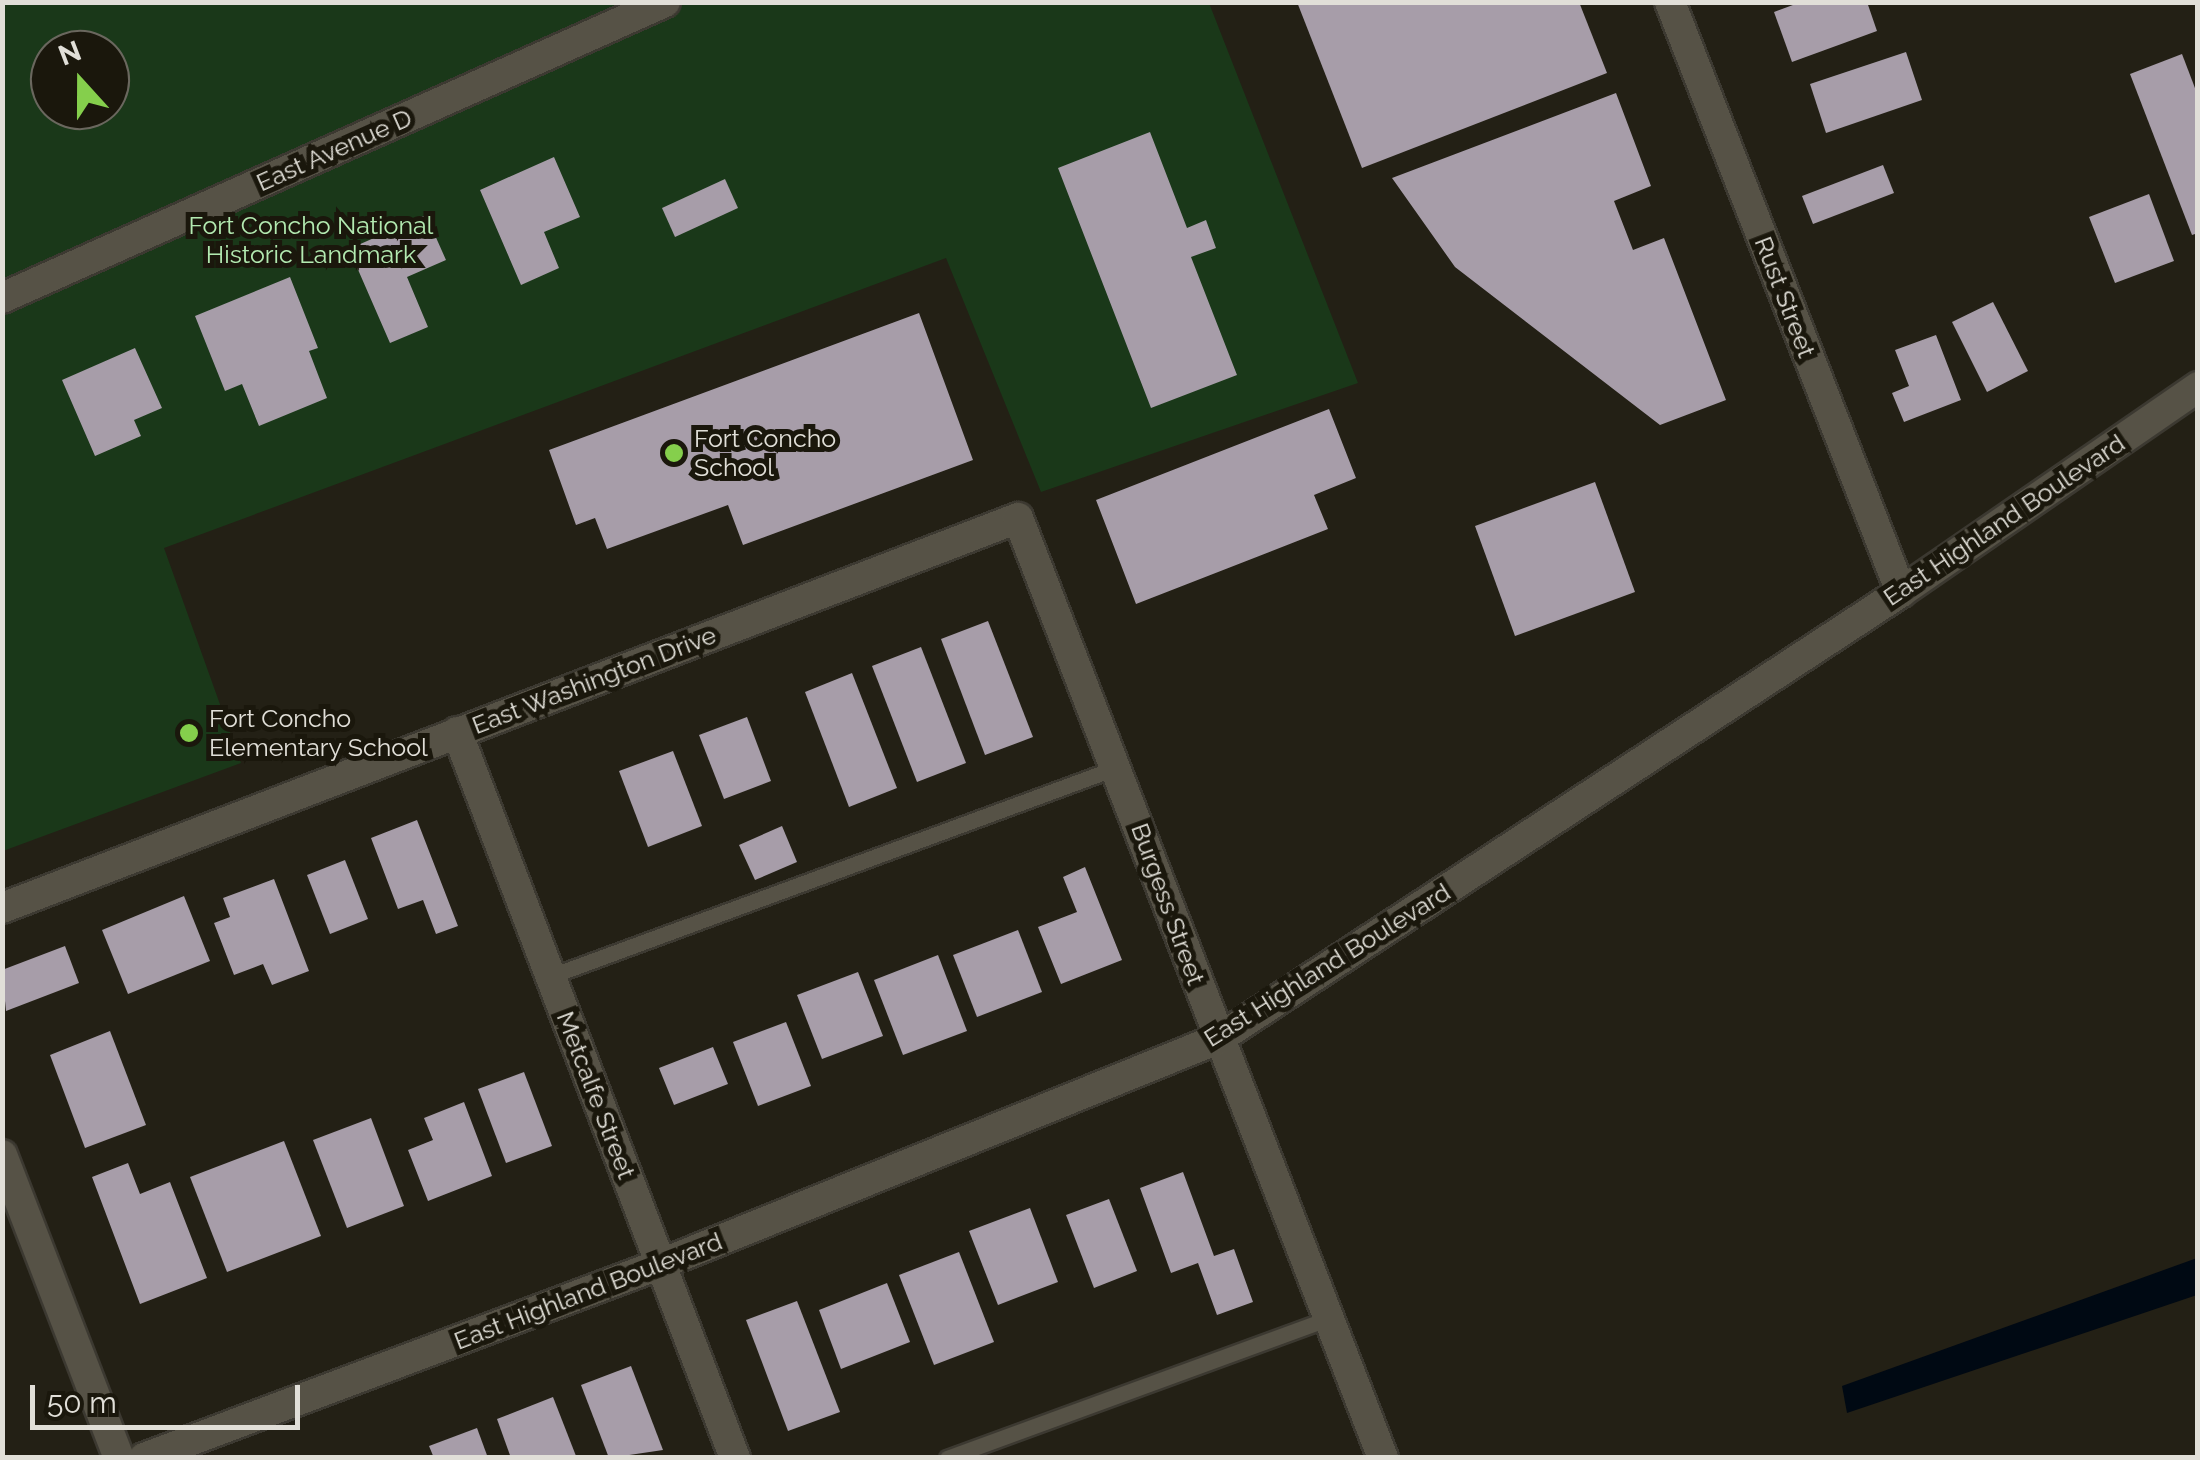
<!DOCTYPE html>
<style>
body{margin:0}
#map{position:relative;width:2200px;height:1460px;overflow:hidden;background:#232015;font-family:Raleway,sans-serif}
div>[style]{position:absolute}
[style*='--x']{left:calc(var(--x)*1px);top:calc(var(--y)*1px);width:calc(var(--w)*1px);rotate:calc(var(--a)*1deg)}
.green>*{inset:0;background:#1a3819}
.water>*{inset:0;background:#000913}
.building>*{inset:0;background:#a79da9}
.roads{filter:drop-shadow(2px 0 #3c3931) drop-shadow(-2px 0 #3c3931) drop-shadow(0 2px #3c3931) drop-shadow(0 -2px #3c3931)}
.service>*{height:15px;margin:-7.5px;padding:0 7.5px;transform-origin:7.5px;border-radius:7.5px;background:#565246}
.minor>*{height:30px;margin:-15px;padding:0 15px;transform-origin:15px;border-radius:15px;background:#565246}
.dots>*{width:28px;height:28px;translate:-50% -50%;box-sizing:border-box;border:5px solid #1a170c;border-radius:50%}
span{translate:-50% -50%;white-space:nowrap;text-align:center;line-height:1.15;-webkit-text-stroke:10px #1a170c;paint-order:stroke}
.street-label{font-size:25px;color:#e1dfd8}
.park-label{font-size:25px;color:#b3eab1}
.poi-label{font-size:25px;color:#e1dfd8}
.left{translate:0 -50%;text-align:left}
.frame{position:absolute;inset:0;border:5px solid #e1dfd8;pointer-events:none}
.north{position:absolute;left:30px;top:30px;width:100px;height:100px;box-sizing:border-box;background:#1a170c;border:2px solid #6a675e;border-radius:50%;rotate:339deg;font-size:28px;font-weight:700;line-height:40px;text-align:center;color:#e1dfd8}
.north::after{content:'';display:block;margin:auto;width:35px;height:45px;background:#85cf4c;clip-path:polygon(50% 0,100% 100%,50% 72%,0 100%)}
.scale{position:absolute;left:30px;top:1385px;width:270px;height:45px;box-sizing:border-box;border:5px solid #e1dfd8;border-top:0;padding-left:12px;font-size:30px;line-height:35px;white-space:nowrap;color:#e1dfd8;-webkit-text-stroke:8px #1a170c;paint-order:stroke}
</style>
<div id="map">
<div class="green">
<i style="clip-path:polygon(evenodd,3px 3px,1209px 3px,1358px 383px,1041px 492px,946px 258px,164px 548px,241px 763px,3px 851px,3px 3px,50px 50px,110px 50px,110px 110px,50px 110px,50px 50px)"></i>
</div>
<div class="water">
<i style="clip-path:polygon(2197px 1258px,2197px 1295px,1847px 1413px,1842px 1386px)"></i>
</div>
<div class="building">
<i style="clip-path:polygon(1297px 2px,1579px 2px,1607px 73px,1362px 168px)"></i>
<i style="clip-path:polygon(1801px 2px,1867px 2px,1877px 31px,1792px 62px,1774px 12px)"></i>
<i style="clip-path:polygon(1906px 52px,1922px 100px,1826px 133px,1810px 84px)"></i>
<i style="clip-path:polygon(2182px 54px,2198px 96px,2198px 233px,2192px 235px,2130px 74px)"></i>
<i style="clip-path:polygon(1616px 93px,1651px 186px,1614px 201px,1633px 250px,1664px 238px,1726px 400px,1660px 425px,1455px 267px,1392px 178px)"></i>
<i style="clip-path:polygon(1150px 132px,1187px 228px,1206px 220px,1216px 248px,1191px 257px,1237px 375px,1151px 408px,1058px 168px)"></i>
<i style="clip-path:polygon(554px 157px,580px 217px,544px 232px,559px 268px,521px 285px,480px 190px)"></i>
<i style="clip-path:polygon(1883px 165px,1894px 193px,1813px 224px,1802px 196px)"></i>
<i style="clip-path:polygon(725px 179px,738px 208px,675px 237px,662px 208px)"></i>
<i style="clip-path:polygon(2149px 194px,2174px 261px,2115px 283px,2089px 217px)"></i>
<i style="clip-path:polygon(426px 215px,446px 260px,407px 277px,428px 327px,390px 343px,349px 249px)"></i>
<i style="clip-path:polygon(290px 277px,318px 348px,309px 351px,327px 398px,259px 426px,242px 384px,225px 391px,195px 316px)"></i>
<i style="clip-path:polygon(1993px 302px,2028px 371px,1987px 392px,1952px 322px)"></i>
<i style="clip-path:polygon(919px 313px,973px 460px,743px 545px,728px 505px,607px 549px,595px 518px,576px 525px,549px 450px)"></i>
<i style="clip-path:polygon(1936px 335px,1961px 400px,1904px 422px,1892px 393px,1909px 386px,1895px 350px)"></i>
<i style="clip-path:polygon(135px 348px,162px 408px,134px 420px,141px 436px,95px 456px,62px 380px)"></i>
<i style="clip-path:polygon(1329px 409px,1356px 478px,1314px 495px,1328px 529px,1136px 604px,1096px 500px)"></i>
<i style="clip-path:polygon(1595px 482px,1635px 592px,1515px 636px,1475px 526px)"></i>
<i style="clip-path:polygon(988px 621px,1033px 737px,985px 755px,941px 639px)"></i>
<i style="clip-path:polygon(921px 647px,966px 763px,917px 782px,872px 666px)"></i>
<i style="clip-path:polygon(852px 673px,897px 788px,849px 807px,805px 692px)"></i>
<i style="clip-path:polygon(747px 717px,771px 781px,724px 799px,699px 735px)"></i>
<i style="clip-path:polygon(673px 751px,702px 826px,648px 847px,619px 771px)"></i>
<i style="clip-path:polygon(417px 820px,458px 926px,436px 934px,423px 900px,398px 909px,371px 838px)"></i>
<i style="clip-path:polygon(782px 826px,797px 862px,755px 880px,739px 845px)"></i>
<i style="clip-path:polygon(345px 860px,368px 919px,330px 934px,307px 875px)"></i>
<i style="clip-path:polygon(1085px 867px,1122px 960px,1061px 984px,1038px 927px,1077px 912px,1063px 877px)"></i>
<i style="clip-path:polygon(274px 879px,309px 971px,272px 985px,263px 964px,234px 975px,214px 923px,230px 917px,223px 898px)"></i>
<i style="clip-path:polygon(184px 896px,210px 961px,128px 994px,102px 930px)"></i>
<i style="clip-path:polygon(1018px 930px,1042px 992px,977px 1017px,953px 955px)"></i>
<i style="clip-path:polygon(65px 946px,79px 983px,6px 1011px,2px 970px)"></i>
<i style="clip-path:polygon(938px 955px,967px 1031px,903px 1055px,874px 980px)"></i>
<i style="clip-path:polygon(858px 972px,883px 1036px,822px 1059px,797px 995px)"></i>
<i style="clip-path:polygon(786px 1022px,811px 1086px,758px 1106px,733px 1042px)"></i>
<i style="clip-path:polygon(110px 1031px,146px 1125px,85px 1148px,50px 1055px)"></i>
<i style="clip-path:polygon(713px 1047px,728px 1084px,674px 1105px,659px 1068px)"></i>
<i style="clip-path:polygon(524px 1072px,552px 1146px,506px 1163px,478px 1089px)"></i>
<i style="clip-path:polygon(464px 1102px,492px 1176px,428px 1201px,408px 1150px,433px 1140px,424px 1118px)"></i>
<i style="clip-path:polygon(371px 1118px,404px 1206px,347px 1228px,313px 1140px)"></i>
<i style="clip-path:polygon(284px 1141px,321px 1236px,227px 1272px,190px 1177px)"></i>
<i style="clip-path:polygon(128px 1163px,140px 1194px,170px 1182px,207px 1278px,140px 1304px,92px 1177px)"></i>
<i style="clip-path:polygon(1183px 1172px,1214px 1256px,1234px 1249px,1253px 1302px,1217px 1315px,1198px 1263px,1171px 1273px,1140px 1188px)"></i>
<i style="clip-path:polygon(1109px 1199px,1137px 1271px,1094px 1288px,1066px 1215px)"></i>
<i style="clip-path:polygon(1030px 1208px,1058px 1282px,998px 1305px,969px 1231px)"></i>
<i style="clip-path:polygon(959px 1252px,994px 1342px,934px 1365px,899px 1275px)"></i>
<i style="clip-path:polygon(887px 1283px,910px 1342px,841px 1369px,819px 1310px)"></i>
<i style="clip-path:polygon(797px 1301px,840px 1412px,788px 1431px,746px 1320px)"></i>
<i style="clip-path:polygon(631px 1366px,663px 1450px,609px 1458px,581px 1385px)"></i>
<i style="clip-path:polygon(553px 1397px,576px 1456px,511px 1458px,497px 1419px)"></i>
<i style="clip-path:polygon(477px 1428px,488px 1458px,434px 1458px,429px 1446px)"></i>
</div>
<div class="roads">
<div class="service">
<i style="--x:551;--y:976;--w:604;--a:-20.23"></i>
<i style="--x:947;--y:1458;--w:411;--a:-20.1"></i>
</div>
<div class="minor">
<i style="--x:1670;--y:2;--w:634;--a:68.62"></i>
<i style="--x:2;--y:298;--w:726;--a:-24.06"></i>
<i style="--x:457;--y:732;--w:777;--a:69.05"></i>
<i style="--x:2;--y:908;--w:1088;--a:-21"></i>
<i style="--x:1018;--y:518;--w:1008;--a:68.78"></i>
<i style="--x:2;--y:1155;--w:325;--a:68.9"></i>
<i style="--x:144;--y:1458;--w:552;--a:-20.57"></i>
<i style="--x:661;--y:1264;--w:601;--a:-22"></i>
<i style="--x:1218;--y:1039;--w:816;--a:-33.2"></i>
<i style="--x:1901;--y:592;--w:361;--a:-34.6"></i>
</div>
</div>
<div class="dots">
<i style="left:674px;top:453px;background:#85cf4c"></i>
<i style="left:189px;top:733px;background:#85cf4c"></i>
</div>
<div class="street-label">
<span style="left:334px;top:150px;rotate:-24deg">East Avenue D</span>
<span style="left:1785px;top:297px;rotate:69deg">Rust Street</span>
<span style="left:2004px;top:520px;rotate:-34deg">East Highland Boulevard</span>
<span style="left:594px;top:680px;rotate:-21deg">East Washington Drive</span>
<span style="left:1168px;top:904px;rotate:70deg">Burgess Street</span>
<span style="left:1327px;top:965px;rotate:-32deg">East Highland Boulevard</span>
<span style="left:596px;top:1095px;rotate:69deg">Metcalfe Street</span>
<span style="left:588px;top:1291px;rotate:-21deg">East Highland Boulevard</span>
</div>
<div class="park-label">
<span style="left:311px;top:240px">Fort Concho National<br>Historic Landmark</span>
</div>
<div class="poi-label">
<span class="left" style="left:694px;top:453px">Fort Concho<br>School</span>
<span class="left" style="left:209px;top:733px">Fort Concho<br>Elementary School</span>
</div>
<div class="frame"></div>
<div class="north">N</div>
<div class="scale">50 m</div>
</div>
